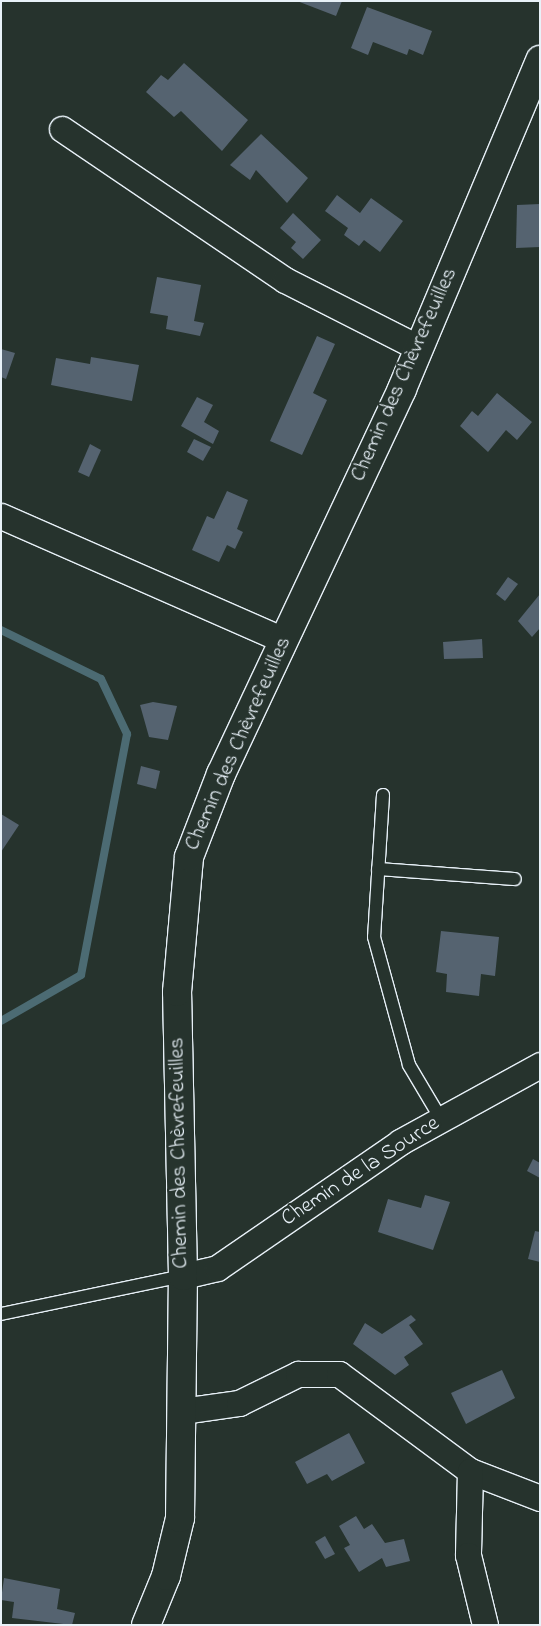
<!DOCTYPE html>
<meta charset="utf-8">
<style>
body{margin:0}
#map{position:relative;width:541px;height:1626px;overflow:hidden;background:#26332d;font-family:"Indie Flower",sans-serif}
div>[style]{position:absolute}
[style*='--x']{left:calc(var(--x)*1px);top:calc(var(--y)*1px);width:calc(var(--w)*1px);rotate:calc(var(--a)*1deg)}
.stream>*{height:8px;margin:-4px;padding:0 4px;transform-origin:4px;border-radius:4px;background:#4c6b73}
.building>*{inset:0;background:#556370}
.roads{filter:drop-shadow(1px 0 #e8f1f8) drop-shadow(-1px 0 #e8f1f8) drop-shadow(0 1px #e8f1f8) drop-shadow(0 -1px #e8f1f8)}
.service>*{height:12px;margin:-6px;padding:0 6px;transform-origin:6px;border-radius:6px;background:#26332d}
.minor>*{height:25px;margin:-12.5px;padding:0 12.5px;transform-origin:12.5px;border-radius:12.5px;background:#26332d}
.tertiary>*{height:28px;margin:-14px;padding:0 14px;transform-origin:14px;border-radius:14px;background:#26332d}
span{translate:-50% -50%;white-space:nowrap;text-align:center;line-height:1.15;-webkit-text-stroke:4px #26332d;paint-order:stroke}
.street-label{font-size:22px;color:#e8f1f8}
.frame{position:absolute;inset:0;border:2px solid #e8f1f8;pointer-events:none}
</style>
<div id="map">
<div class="stream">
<i style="--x:1;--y:630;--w:111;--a:26.1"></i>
<i style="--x:101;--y:679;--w:61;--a:64.7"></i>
<i style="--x:127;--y:734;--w:245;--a:100.8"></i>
<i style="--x:81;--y:975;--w:92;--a:150.1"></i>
</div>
<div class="building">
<i style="clip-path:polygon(297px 1px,342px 1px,336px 16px)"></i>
<i style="clip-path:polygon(367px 7px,432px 31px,423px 55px,409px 49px,407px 55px,373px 42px,368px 55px,351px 48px)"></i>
<i style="clip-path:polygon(184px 63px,248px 120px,222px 151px,181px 111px,174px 117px,146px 92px,161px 75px,168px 80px)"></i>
<i style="clip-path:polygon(261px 134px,308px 178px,287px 203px,256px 170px,250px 180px,230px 165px)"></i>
<i style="clip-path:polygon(337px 195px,360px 213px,371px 198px,403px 221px,380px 252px,364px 240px,359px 246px,344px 235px,348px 228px,325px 211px)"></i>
<i style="clip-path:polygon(540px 204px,540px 247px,516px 248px,517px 205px)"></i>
<i style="clip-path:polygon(293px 213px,321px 240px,303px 259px,291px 248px,296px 242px,280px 228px)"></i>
<i style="clip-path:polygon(157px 277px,201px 285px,194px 321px,204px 323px,200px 336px,166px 329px,168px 316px,150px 313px)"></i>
<i style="clip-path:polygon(317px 336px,335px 344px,313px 393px,327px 400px,302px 455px,270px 441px)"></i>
<i style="clip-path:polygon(1px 349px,15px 353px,6px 379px,1px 377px)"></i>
<i style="clip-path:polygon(91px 357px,139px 365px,132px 401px,51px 385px,56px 358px,90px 364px)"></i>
<i style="clip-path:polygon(497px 393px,532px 422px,517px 440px,506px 430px,488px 452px,460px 426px,472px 411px,478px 416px)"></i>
<i style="clip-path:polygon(197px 397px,213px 405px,204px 422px,219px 431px,213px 444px,181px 426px)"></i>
<i style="clip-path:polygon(194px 439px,211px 447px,203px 461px,187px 452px)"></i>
<i style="clip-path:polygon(90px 444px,101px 450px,89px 477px,78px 472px)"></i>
<i style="clip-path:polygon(227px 491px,248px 500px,237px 529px,243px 532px,235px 549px,227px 545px,219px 562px,192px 550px,207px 516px,214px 519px)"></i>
<i style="clip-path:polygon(508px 577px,518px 584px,505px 601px,496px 594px)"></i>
<i style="clip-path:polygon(540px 594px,540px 628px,532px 637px,518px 621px)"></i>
<i style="clip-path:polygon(482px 639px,483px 658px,444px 659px,443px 642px)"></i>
<i style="clip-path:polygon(153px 702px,177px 706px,168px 740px,149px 737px,140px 705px)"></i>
<i style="clip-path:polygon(141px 766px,160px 771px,156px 789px,137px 784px)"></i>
<i style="clip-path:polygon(1px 814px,19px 825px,1px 852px)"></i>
<i style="clip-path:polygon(441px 931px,499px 937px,495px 976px,481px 974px,479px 996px,446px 992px,447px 974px,436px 972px)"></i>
<i style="clip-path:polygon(533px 1159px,540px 1163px,540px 1178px,527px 1171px)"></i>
<i style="clip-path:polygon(425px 1195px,450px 1202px,433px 1250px,378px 1232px,388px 1199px,421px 1208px)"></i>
<i style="clip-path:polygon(535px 1231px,540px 1232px,540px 1262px,528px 1259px)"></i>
<i style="clip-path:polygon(411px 1315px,416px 1320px,409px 1325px,423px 1344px,404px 1357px,409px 1365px,395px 1375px,353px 1344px,365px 1323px,382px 1334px)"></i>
<i style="clip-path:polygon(502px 1370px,515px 1398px,466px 1424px,451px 1393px)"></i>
<i style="clip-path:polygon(349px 1433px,365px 1463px,332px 1481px,327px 1474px,307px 1484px,295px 1462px)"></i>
<i style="clip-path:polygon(356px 1516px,364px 1529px,372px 1524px,385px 1543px,404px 1539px,410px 1561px,386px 1567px,382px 1558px,359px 1572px,344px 1548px,350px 1545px,339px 1526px)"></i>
<i style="clip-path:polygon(325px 1536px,335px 1554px,325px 1559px,315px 1542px)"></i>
<i style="clip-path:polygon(4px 1578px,60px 1589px,57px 1609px,75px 1613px,72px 1625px,12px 1618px,14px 1602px,1px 1600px)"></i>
</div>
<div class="roads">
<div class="service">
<i style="--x:383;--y:795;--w:142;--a:93.6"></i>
<i style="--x:374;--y:937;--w:133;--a:74.7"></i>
<i style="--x:409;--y:1065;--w:63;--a:59.3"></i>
<i style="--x:378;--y:869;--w:137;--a:4.2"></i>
<i style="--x:1;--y:1314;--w:186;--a:-11.8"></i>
</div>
<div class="minor">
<i style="--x:62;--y:129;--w:269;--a:34.1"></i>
<i style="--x:285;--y:280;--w:150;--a:26.9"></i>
<i style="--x:1;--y:516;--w:309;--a:23.7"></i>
<i style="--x:183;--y:1276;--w:35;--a:-13"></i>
<i style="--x:217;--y:1268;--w:222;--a:-34.5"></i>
<i style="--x:400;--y:1142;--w:160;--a:-28.8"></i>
<i style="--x:182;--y:1411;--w:58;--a:-8"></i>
<i style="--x:239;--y:1403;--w:66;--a:-26.2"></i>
<i style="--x:298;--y:1374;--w:41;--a:0"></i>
<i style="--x:339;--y:1374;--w:163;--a:36.5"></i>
<i style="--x:470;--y:1471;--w:75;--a:21.1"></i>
<i style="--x:470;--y:1471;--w:84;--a:91.4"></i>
<i style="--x:468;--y:1555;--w:72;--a:76.3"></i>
</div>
<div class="tertiary">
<i style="--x:146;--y:1625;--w:53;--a:-67.8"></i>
<i style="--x:166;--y:1576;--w:60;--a:-76.4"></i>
<i style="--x:180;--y:1518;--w:242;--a:-89.3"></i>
<i style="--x:183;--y:1276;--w:284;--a:-91.2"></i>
<i style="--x:177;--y:992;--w:136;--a:-84.9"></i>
<i style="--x:189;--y:857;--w:89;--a:-68.9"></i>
<i style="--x:221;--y:774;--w:425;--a:-64.8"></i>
<i style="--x:402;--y:389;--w:357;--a:-67.2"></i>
</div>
</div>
<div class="street-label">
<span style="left:405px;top:375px;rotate:-66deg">Chemin des Chèvrefeuilles</span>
<span style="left:239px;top:744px;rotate:-66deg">Chemin des Chèvrefeuilles</span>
<span style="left:180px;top:1153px;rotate:-91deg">Chemin des Chèvrefeuilles</span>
<span style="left:361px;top:1172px;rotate:-33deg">Chemin de la Source</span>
</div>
<div class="frame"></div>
</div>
